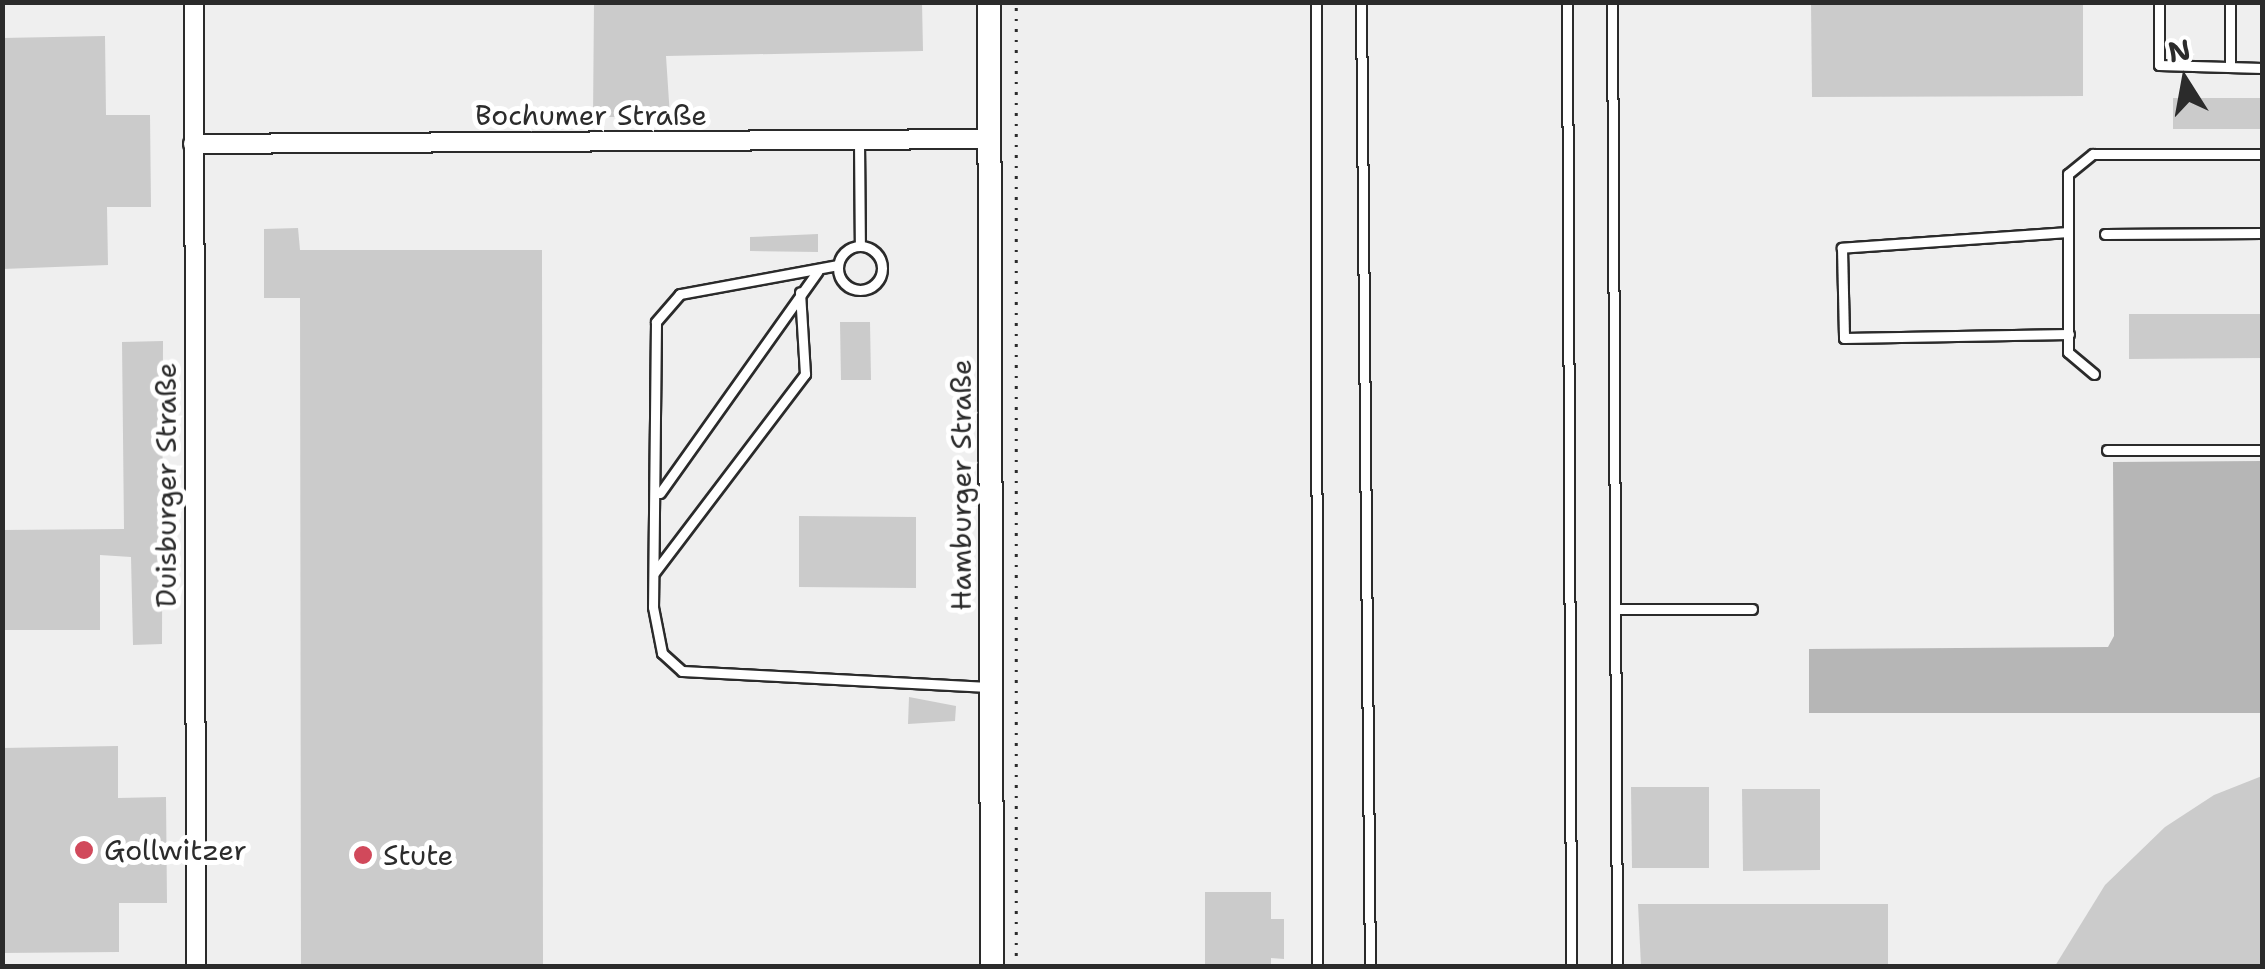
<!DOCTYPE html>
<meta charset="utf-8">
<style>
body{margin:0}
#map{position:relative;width:2265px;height:969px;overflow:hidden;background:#fff;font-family:"Shantell Sans",sans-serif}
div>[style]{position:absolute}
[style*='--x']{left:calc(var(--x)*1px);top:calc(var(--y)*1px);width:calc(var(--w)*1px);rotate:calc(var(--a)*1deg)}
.built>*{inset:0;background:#efefef}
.water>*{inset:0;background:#b6b6b6}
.building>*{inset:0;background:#cbcbcb}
.path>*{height:2.5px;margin-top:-1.25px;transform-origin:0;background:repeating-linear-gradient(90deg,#2b2b2b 0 2.5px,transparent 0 10.5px)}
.roads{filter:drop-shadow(2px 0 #2b2b2b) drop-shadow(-2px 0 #2b2b2b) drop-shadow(0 2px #2b2b2b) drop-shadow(0 -2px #2b2b2b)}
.lane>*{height:9px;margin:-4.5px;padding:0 4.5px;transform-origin:4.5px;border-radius:4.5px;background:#fff}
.lane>.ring{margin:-4.5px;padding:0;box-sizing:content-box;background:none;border:9px solid #fff;border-radius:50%}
.street>*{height:18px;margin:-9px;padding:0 9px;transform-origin:9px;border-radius:9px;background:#fff}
.secondary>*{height:22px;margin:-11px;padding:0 11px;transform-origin:11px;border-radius:11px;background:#fff}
.dots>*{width:28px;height:28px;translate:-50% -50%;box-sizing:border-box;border:5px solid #fff;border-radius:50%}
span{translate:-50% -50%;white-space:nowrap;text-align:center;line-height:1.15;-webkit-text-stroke:10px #fff;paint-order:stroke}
.street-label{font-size:28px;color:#2b2b2b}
.poi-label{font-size:28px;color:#2b2b2b}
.left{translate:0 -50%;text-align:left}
.frame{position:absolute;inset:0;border:5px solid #2b2b2b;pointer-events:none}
.north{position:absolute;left:2135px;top:30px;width:100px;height:100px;-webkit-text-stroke:8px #fff;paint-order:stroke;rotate:349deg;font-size:28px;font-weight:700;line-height:40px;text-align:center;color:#2b2b2b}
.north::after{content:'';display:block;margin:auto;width:35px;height:45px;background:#2b2b2b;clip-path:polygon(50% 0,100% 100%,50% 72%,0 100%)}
</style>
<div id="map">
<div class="built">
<i style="clip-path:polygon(2px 3px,2262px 3px,2262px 966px,3px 966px)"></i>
</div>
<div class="water">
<i style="clip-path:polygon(2262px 461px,2262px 713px,1809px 713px,1809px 649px,2108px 647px,2114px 636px,2113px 462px)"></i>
</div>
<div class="building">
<i style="clip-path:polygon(594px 2px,922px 2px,923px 51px,666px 56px,670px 117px,593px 117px)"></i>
<i style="clip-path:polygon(1811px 2px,2083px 2px,2083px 96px,1812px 97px)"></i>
<i style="clip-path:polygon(105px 36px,106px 115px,150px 115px,151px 207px,107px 207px,108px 265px,2px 269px,2px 38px)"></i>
<i style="clip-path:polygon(2173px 98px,2262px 98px,2262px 129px,2173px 129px)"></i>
<i style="clip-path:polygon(298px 228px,300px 250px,542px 250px,543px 966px,301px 966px,300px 298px,264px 298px,264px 229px)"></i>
<i style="clip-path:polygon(818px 234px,818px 252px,750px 251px,750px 237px)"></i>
<i style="clip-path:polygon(2129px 314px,2262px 314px,2262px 358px,2129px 359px)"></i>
<i style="clip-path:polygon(840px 322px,870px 322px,871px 380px,841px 380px)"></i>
<i style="clip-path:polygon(163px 341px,162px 644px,133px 645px,131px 557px,100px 555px,100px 630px,2px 630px,2px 530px,124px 529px,122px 342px)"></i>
<i style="clip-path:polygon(799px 516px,916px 517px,916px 588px,799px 587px)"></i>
<i style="clip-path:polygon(909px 697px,956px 706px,955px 721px,908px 724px)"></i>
<i style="clip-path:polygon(118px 746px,118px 798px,166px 797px,167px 903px,119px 903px,119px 952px,2px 953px,2px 748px)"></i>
<i style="clip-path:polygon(2262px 776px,2262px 966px,2055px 966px,2105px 885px,2165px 827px,2214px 795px)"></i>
<i style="clip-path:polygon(1631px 787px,1709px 787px,1709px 868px,1632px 868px)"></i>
<i style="clip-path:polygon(1742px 789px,1820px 789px,1820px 870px,1743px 871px)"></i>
<i style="clip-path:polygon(1205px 892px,1271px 892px,1271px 919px,1284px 919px,1284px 959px,1271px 958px,1271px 966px,1205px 966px)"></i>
<i style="clip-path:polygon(1638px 904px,1888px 904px,1888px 966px,1641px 966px)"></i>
</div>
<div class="path">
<i style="--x:1016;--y:966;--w:964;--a:-90"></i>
</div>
<div class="roads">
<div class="lane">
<i style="--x:1316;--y:2;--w:964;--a:89.94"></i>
<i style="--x:1361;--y:2;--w:964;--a:89.47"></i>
<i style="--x:1567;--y:2;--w:964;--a:89.76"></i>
<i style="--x:1612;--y:2;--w:964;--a:89.7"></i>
<i style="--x:2159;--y:2;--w:63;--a:90"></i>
<i style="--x:2159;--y:65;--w:103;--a:1.7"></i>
<i style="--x:2230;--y:67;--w:65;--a:-90"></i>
<i style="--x:859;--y:141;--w:105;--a:89.5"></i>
<i style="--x:2068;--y:232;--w:227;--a:176"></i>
<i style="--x:1842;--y:248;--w:90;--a:88.7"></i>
<i style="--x:1844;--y:338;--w:225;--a:-1"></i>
<i style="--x:2105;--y:234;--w:157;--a:-0.4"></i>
<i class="ring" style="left:838px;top:246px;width:35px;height:35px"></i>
<i style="--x:838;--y:265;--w:161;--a:169.6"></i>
<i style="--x:680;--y:294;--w:37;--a:131"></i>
<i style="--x:656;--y:322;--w:285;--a:90.6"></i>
<i style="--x:653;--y:607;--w:47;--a:78.9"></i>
<i style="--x:662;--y:653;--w:27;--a:42"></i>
<i style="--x:682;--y:671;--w:307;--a:3"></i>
<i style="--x:2094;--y:374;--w:34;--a:-140"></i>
<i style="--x:2068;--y:352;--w:178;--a:-90"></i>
<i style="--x:2068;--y:174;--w:32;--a:-39"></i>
<i style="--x:2093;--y:154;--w:169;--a:0"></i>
<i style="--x:2107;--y:450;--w:155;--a:0"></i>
<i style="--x:660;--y:493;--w:272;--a:-54.6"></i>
<i style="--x:654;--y:573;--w:250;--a:-52.8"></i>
<i style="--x:805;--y:374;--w:82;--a:-93.5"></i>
<i style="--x:1615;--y:609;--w:137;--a:0"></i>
</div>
<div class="street">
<i style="--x:194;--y:2;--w:964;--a:89.88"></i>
<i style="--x:193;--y:144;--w:796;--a:-0.36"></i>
</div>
<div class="secondary">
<i style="--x:989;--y:2;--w:964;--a:89.82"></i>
</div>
</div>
<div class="dots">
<i style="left:84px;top:850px;background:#d1495b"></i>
<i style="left:363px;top:855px;background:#d1495b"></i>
</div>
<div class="street-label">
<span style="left:591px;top:115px">Bochumer Straße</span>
<span style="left:166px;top:485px;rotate:-90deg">Duisburger Straße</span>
<span style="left:961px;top:485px;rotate:-90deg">Hamburger Straße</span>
</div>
<div class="poi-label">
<span class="left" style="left:104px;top:850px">Gollwitzer</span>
<span class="left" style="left:383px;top:855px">Stute</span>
</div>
<div class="frame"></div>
<div class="north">N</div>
</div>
